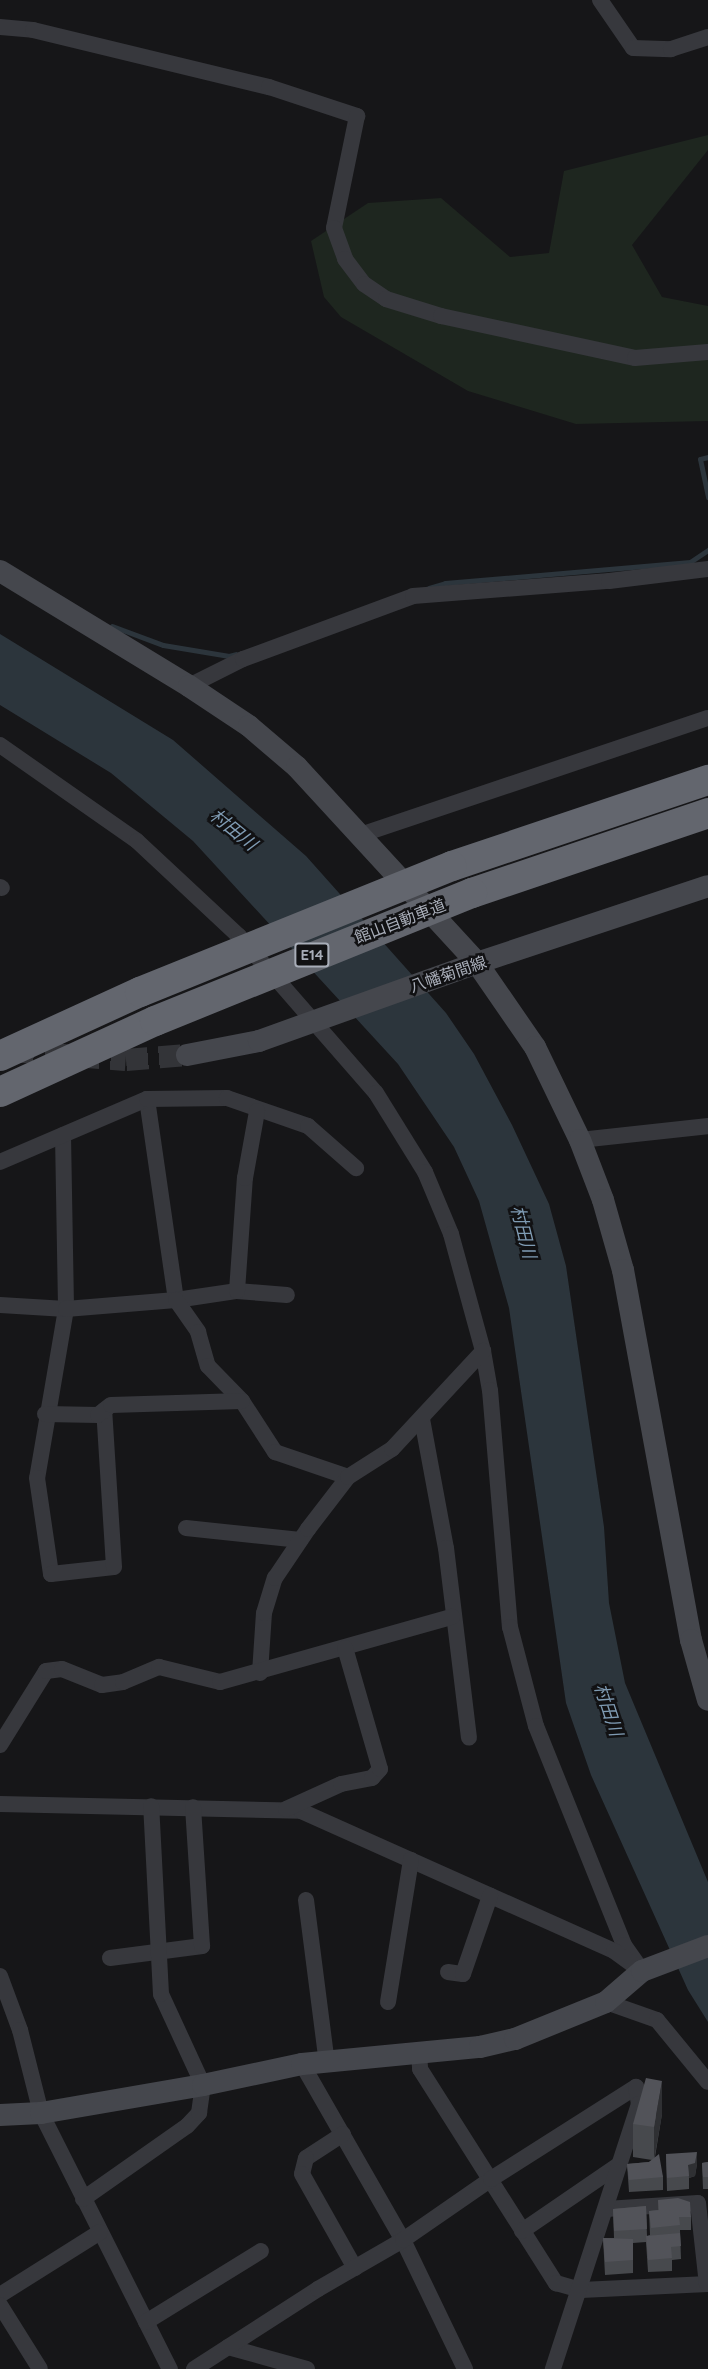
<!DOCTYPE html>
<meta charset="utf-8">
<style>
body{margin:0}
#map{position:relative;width:708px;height:2369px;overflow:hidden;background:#161618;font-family:Quicksand,"Noto Sans JP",sans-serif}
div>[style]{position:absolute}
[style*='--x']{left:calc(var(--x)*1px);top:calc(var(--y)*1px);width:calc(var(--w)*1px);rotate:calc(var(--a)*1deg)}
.green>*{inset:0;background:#1e261f}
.water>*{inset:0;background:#2c353c}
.stream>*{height:5px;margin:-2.5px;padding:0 2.5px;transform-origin:2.5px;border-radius:2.5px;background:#2c353c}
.secondary-tunnel>*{height:22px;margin-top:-11px;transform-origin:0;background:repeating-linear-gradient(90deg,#333438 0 22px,transparent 0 33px)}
.street>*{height:16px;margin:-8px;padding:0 8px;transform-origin:8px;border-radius:8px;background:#37383d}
.secondary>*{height:22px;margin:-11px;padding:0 11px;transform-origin:11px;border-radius:11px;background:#45474d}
.highway>*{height:30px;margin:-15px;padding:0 15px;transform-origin:15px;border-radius:15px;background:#63666e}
.secondary-bridge>*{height:22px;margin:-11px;padding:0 11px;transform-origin:11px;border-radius:11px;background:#45474d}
.highway-bridge>*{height:30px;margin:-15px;padding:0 15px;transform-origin:15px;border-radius:15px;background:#63666e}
.wall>*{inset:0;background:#47494d}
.shaded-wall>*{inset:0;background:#2f3033}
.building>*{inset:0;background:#525359}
span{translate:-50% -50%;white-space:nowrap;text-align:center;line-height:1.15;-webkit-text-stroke:5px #111113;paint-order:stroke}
.shield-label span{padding:2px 4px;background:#111113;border:2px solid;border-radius:4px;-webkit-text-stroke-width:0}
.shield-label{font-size:15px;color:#a8adb8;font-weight:700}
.street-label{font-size:16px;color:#a8adb8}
.water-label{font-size:18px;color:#7f9bb3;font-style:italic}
</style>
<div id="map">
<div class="green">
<i style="clip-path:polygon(708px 135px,708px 150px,632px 245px,662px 297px,708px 306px,708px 421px,576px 424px,468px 391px,341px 317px,324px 297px,311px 241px,368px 203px,441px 198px,510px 257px,549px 253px,564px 171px)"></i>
</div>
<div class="water">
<i style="clip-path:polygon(0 634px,173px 740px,306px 856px,446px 1013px,474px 1054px,512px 1125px,549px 1204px,566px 1266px,604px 1527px,609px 1603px,625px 1683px,708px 1882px,708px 2022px,688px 1990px,591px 1775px,566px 1703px,509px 1308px,479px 1201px,454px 1147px,398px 1064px,193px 841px,111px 773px,0 705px)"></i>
</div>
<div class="stream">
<i style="--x:708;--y:457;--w:8;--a:166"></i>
<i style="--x:700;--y:459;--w:39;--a:78"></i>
<i style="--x:429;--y:588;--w:17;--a:-17"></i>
<i style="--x:445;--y:583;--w:246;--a:-4.9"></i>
<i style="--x:690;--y:562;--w:22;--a:-34"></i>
<i style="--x:112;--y:626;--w:54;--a:20.4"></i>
<i style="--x:163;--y:645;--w:67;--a:9.5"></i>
<i style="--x:229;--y:656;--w:7;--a:-16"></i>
</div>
<div class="secondary-tunnel">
<i style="--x:12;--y:1051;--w:114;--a:4.5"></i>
<i style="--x:126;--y:1060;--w:61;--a:-4.7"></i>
</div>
<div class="street">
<i style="--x:600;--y:0;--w:58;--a:55.5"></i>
<i style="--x:633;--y:48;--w:38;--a:2"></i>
<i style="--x:671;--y:49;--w:39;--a:-18"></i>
<i style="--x:0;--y:27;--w:33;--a:5"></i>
<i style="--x:33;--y:30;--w:243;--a:13.6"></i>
<i style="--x:269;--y:87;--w:93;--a:18.2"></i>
<i style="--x:357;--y:116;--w:114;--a:101.6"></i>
<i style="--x:334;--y:228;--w:33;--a:70"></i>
<i style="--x:345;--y:259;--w:31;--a:53"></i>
<i style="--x:364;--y:284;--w:27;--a:34"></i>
<i style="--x:386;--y:299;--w:58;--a:17.2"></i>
<i style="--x:441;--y:316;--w:198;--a:12.2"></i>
<i style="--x:635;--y:358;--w:73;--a:-4.7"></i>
<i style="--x:189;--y:686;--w:60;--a:-26.6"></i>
<i style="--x:243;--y:659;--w:181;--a:-20.3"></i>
<i style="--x:413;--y:596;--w:197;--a:-4.4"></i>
<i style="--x:609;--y:581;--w:100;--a:-6.9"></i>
<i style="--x:0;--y:745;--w:167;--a:35"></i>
<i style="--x:137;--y:841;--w:139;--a:43"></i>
<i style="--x:239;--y:936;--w:208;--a:48.9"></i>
<i style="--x:376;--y:1093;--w:93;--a:58.2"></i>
<i style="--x:425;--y:1172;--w:67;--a:67.2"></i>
<i style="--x:451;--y:1234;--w:121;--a:74.7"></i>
<i style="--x:483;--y:1351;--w:40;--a:80"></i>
<i style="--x:490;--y:1390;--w:238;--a:85.2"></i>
<i style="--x:510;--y:1627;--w:102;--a:75.3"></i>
<i style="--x:536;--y:1726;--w:236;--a:68.1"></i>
<i style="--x:624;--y:1945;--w:32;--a:55"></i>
<i style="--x:363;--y:834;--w:364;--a:-18.6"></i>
<i style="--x:0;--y:887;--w:2;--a:27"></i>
<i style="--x:147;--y:1099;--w:203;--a:81.8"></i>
<i style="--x:176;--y:1300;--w:62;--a:-8.4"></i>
<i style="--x:237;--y:1291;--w:50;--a:4.6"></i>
<i style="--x:63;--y:1135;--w:174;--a:89"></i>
<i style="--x:66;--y:1309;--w:171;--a:99.7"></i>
<i style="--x:37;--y:1478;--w:97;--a:81.7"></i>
<i style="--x:51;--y:1574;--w:63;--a:-6.3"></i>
<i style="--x:114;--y:1567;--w:157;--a:-93.6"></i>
<i style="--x:580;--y:1140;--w:129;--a:-6.2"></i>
<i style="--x:0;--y:1162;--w:160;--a:-23.2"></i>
<i style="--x:147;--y:1099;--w:80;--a:-0.7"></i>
<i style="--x:227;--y:1098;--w:86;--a:19.1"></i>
<i style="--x:308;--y:1126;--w:64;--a:41.2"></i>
<i style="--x:237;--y:1291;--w:113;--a:-86"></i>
<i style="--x:245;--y:1178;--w:68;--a:-79.8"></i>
<i style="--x:0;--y:1305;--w:66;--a:3.5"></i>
<i style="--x:66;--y:1309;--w:110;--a:-4.7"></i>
<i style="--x:176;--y:1300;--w:39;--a:55"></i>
<i style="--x:198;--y:1332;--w:35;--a:74"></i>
<i style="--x:208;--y:1366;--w:49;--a:45.8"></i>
<i style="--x:242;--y:1401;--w:61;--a:57.1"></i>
<i style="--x:275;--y:1452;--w:77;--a:18.9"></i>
<i style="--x:45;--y:1414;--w:53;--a:1.1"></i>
<i style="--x:98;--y:1415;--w:16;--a:-38"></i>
<i style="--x:111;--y:1405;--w:131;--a:-1.7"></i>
<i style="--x:422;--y:1419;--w:131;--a:79.5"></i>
<i style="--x:446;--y:1548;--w:191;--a:83.1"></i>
<i style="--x:186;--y:1528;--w:115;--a:6"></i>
<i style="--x:260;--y:1673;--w:60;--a:-86.2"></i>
<i style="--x:264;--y:1613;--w:37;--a:-73"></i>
<i style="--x:275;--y:1578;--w:59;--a:-56"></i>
<i style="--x:308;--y:1529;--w:66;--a:-52.4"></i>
<i style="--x:348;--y:1477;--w:52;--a:-32.5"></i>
<i style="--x:392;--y:1449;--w:134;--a:-47.1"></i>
<i style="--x:0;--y:1745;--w:87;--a:-58.1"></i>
<i style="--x:46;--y:1671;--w:16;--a:-7"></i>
<i style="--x:62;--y:1669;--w:43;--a:21.8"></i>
<i style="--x:102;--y:1685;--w:21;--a:-8"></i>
<i style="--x:123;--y:1682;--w:39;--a:-23"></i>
<i style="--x:159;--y:1667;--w:63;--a:13.8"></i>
<i style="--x:220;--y:1682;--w:241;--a:-15.7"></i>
<i style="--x:0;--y:1804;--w:301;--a:1.3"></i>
<i style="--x:301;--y:1811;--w:343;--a:24.1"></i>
<i style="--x:614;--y:1951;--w:22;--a:36"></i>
<i style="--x:286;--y:1809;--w:60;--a:-24.4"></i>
<i style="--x:341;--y:1784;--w:32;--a:-11"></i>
<i style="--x:372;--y:1778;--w:12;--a:-48"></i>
<i style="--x:380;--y:1769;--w:126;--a:-106.1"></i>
<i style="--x:306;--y:1900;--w:165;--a:82.7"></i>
<i style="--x:110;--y:1958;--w:93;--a:-7.4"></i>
<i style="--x:202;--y:1946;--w:139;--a:-93.7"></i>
<i style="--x:448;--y:1972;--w:15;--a:8"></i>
<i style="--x:463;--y:1974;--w:83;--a:-70.9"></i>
<i style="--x:0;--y:1976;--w:58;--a:69.7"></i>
<i style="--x:20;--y:2030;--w:86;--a:75.8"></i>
<i style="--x:41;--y:2113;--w:287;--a:63.3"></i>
<i style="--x:388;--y:2002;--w:144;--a:-80.8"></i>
<i style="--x:606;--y:2002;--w:54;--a:19.4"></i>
<i style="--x:657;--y:2020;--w:80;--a:50.6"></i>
<i style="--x:419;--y:2053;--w:16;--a:86"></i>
<i style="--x:420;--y:2069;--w:254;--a:57.6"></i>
<i style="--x:556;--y:2283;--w:26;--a:16"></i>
<i style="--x:581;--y:2290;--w:127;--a:-2.7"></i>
<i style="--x:302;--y:2064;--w:203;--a:60.2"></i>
<i style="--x:403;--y:2240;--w:143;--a:64.3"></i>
<i style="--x:343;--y:2134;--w:44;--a:147"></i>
<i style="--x:306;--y:2158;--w:16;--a:104"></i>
<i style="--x:302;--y:2174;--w:108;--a:60.6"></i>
<i style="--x:83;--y:2199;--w:127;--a:-35.1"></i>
<i style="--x:187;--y:2126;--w:18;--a:-47"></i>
<i style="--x:199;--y:2113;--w:28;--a:-82"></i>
<i style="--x:203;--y:2085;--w:100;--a:-114.8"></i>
<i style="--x:161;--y:1994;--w:188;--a:-93"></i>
<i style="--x:606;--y:2209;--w:92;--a:-3.7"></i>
<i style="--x:698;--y:2203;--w:81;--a:83.7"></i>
<i style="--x:522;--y:2231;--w:115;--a:-34.4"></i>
<i style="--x:0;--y:2295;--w:118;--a:-32.2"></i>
<i style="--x:0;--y:2305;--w:75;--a:58"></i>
<i style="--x:146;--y:2322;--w:135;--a:-31.7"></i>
<i style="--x:228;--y:2347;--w:82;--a:15.6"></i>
<i style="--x:194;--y:2369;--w:148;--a:-32.8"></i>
<i style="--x:318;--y:2289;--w:98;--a:-30"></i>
<i style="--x:403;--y:2240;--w:107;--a:-34.7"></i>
<i style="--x:491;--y:2179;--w:172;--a:-32.4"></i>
<i style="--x:636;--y:2087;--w:17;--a:80"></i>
<i style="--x:639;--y:2104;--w:279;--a:108"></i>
</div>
<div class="secondary">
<i style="--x:0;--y:571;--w:221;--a:31.3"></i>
<i style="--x:189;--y:686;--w:72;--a:33.7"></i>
<i style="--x:249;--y:726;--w:63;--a:40.5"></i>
<i style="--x:297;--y:767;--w:266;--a:47.4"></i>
<i style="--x:477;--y:963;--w:102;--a:55.4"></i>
<i style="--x:535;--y:1047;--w:103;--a:64.2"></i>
<i style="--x:580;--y:1140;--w:64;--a:69"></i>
<i style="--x:603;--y:1200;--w:73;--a:74.1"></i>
<i style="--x:623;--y:1270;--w:376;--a:79.6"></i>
<i style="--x:691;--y:1640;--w:62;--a:74.2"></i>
<i style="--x:477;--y:963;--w:243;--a:-18.4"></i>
<i style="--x:187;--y:1055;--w:73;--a:-11"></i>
<i style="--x:0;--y:2115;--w:41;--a:-2.8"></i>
<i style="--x:41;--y:2113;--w:164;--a:-9.8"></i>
<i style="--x:203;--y:2085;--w:101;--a:-12"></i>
<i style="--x:302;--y:2064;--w:179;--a:-5.5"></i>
<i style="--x:480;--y:2047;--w:36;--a:-13"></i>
<i style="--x:515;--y:2039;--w:98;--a:-22.1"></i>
<i style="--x:606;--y:2002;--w:48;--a:-40.7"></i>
<i style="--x:642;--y:1971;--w:71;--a:-20.7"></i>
</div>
<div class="highway">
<i style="--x:452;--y:866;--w:270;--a:-18.6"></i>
<i style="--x:472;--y:893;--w:249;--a:-18.7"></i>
<i style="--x:0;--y:1056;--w:154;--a:-24.6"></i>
<i style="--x:0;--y:1092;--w:170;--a:-24.6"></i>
</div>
<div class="secondary-bridge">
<i style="--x:259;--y:1041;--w:232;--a:-19.7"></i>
</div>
<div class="highway-bridge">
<i style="--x:140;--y:992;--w:336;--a:-22"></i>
<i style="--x:155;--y:1021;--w:342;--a:-22"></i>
</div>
<div class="wall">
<i style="clip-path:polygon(662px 2114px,655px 2157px,663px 2177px,663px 2190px,629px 2192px,627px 2164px,649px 2162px,652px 2160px,633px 2157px,633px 2124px)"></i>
<i style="clip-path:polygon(666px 2154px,697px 2164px,695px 2176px,689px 2178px,689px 2189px,667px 2191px)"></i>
<i style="clip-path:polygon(708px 2162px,708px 2189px,703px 2189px,702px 2163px)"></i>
<i style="clip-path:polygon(658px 2200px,691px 2217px,691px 2230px,680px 2230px,681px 2259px,672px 2260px,672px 2271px,648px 2272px,646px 2242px,633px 2243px,633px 2273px,605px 2275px,603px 2238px,614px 2238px,613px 2209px,646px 2206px,647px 2236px,650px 2235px,649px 2211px,658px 2210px)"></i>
</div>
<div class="shaded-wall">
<i style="clip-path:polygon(662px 2081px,662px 2114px,654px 2160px,654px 2127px)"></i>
<i style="clip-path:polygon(697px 2152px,697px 2164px,695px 2176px,689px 2178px,688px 2165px)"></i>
</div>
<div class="building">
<i style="clip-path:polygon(646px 2078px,662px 2081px,654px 2127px,633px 2124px)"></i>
<i style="clip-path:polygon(697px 2152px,695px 2163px,688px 2165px,689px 2176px,667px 2178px,666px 2154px)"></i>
<i style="clip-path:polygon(659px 2154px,663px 2177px,629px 2180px,627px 2164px,649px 2162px)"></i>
<i style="clip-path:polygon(708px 2162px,708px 2177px,703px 2177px,702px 2163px)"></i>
<i style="clip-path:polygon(678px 2198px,690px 2202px,691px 2217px,679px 2217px,680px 2225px,651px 2228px,649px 2211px,659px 2210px,658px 2200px)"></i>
<i style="clip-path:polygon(646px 2206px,647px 2229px,614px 2231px,613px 2209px)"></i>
<i style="clip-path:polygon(680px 2233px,681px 2246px,671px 2247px,672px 2258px,648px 2260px,646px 2236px)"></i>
<i style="clip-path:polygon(603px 2238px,633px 2239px,633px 2260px,605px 2262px)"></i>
</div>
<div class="shield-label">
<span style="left:312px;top:955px">E14</span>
</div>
<div class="street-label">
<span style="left:400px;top:921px;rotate:-21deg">館山自動車道</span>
<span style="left:448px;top:974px;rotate:-19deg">八幡菊間線</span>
</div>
<div class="water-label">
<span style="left:233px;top:830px;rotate:39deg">村田川</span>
<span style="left:523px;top:1232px;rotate:76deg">村田川</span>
<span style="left:608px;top:1710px;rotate:72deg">村田川</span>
</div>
</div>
